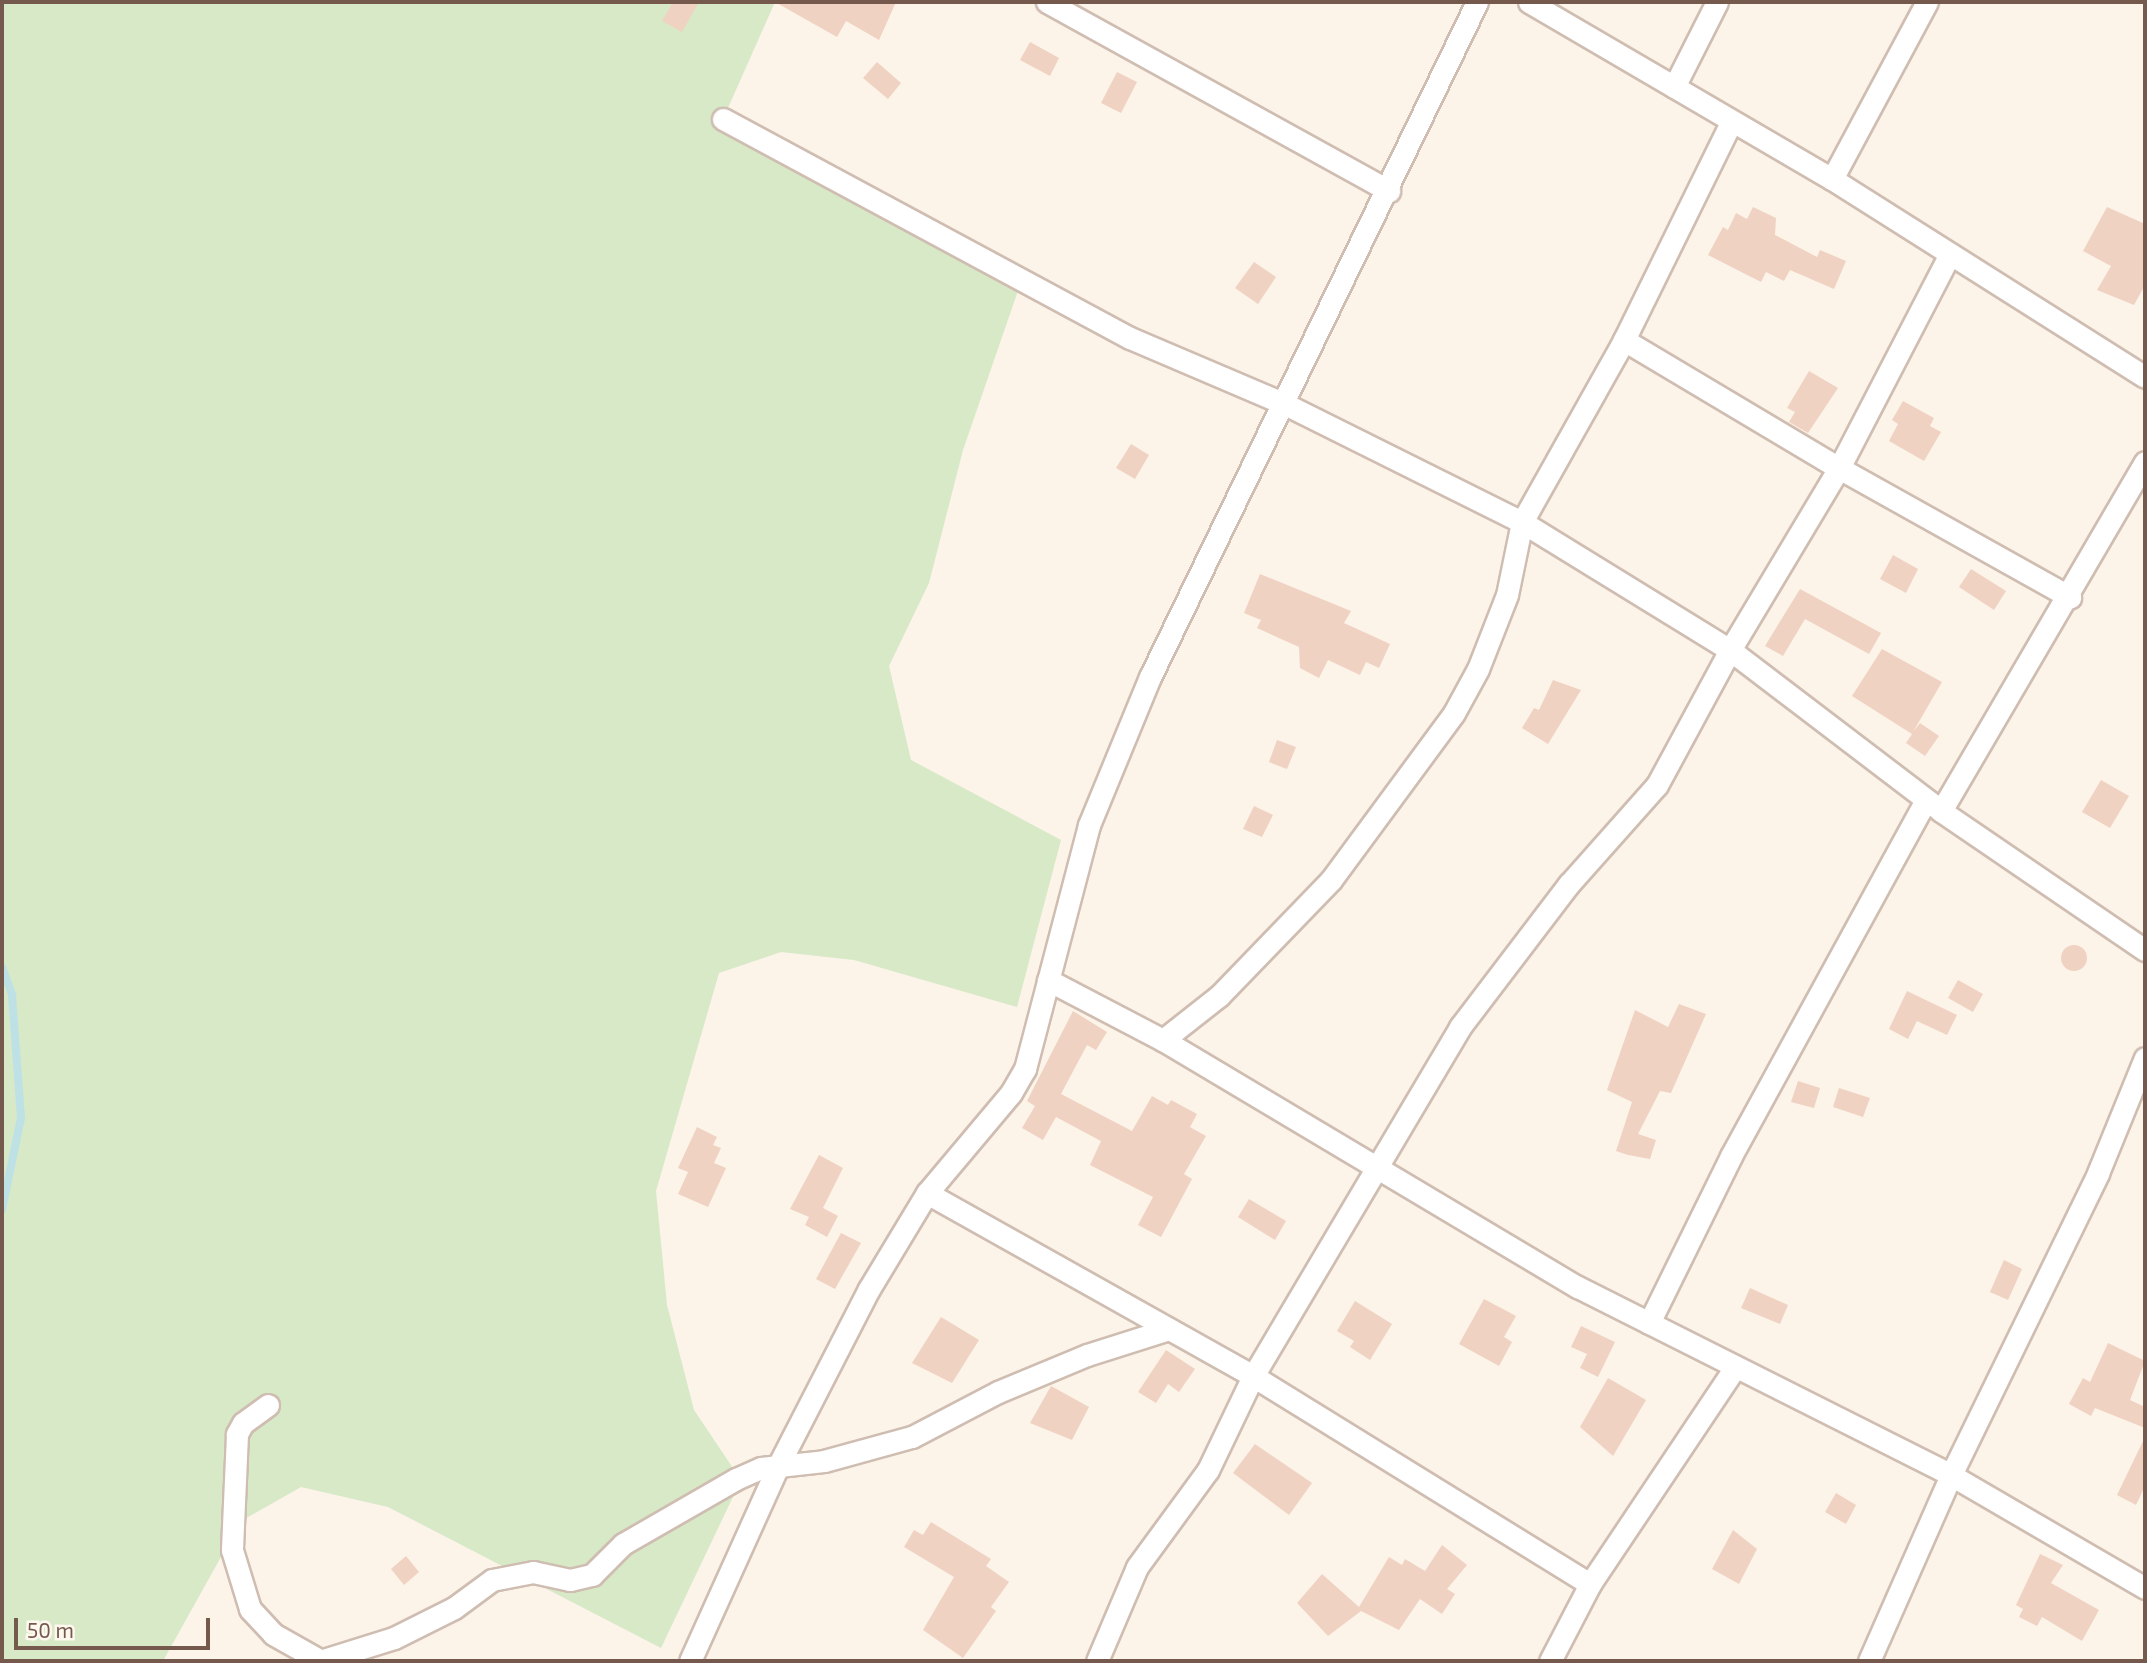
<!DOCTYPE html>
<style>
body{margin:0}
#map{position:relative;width:2147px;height:1663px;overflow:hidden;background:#fcf3e9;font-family:"Exo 2",sans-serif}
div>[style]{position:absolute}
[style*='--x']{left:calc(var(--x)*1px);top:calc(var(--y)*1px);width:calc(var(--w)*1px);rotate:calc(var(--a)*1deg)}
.green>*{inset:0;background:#d7e9c7}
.stream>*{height:8px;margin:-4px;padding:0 4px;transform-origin:4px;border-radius:4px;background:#bee1e5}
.building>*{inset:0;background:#f0d2c2}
.round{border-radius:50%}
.roads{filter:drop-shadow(2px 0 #cfbdb1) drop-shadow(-2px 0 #cfbdb1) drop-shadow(0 2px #cfbdb1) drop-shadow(0 -2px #cfbdb1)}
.street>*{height:21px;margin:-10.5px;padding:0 10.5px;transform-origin:10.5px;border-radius:10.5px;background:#fff}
span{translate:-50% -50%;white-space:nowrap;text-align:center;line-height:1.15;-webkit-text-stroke:7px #fef8ef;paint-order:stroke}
.frame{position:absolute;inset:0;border:4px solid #75594d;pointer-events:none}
.scale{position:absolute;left:14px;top:1618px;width:196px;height:32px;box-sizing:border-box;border:4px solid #75594d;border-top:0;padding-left:9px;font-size:21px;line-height:24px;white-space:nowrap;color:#75594d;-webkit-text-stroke:5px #fef8ef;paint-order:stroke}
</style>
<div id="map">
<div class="green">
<i style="clip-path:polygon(2px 2px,775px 2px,723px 119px,1020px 285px,963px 450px,929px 583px,889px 666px,911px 760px,1061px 840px,1017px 1007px,854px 960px,781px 952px,719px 973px,656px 1191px,667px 1305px,694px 1410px,741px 1480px,661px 1648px,388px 1507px,301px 1487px,241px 1521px,163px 1661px,2px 1661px)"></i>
</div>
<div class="stream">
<i style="--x:2;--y:967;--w:30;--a:70"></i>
<i style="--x:12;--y:995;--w:123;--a:85.8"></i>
<i style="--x:21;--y:1118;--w:94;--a:101.7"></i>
</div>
<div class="building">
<i style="clip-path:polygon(673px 2px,699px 2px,682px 32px,662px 21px)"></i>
<i style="clip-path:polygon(775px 2px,896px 2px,879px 40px,846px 21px,837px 37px)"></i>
<i style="clip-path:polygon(1030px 42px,1059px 58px,1050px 76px,1020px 60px)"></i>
<i style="clip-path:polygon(877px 62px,901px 83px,888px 99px,863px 78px)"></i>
<i style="clip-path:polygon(1117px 72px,1137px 82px,1121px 113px,1101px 103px)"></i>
<i style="clip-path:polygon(1753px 207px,1776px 218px,1775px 235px,1817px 257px,1820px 250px,1846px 261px,1834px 289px,1790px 270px,1784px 281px,1766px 272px,1761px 282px,1708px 255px,1723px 227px,1728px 230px,1736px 213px,1747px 219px)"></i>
<i style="clip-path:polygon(2107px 207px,2145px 224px,2145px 285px,2134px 305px,2097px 290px,2111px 266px,2083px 251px)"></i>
<i style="clip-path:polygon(1254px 262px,1276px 277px,1258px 304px,1235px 288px)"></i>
<i style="clip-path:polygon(1809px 371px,1838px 388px,1808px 433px,1789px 422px,1795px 412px,1787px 408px)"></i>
<i style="clip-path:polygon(1903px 401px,1934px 418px,1930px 426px,1941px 432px,1924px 461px,1889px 441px,1898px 424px,1892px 420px)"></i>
<i style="clip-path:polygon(1131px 444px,1149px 455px,1135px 479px,1116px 468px)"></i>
<i style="clip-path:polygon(1893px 555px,1918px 569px,1906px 593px,1880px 579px)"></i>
<i style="clip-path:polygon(1971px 569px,2006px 591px,1994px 610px,1959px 587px)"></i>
<i style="clip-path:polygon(1260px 574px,1351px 611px,1344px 623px,1390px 644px,1379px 668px,1366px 662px,1360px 675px,1328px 660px,1319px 678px,1300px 668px,1299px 647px,1257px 628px,1261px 620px,1244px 613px)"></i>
<i style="clip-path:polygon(1800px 589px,1881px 633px,1869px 654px,1805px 619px,1783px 656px,1765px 646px)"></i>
<i style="clip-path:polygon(1882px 649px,1942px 682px,1913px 732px,1920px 723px,1939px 736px,1925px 756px,1906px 743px,1912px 734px,1852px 696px)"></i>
<i style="clip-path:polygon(1553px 680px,1581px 690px,1548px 744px,1522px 728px,1534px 708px,1539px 710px)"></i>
<i style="clip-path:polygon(1277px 740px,1296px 747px,1287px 769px,1269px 762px)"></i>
<i style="clip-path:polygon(2101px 780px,2129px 796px,2110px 828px,2082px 812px)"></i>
<i style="clip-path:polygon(1254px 806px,1273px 815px,1262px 837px,1243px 829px)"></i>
<i class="round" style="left:2061px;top:945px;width:26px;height:26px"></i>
<i style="clip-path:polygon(1958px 980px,1983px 994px,1973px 1012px,1948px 998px)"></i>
<i style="clip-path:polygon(1907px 991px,1957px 1015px,1947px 1035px,1917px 1021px,1908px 1039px,1889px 1029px)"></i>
<i style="clip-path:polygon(1679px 1004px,1706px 1014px,1671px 1093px,1660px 1091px,1638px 1134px,1656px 1140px,1650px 1159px,1628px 1155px,1616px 1151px,1632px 1102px,1607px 1090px,1635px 1010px,1668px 1027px)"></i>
<i style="clip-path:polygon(1073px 1011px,1107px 1032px,1096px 1050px,1087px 1045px,1061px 1094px,1132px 1131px,1152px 1096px,1168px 1105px,1171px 1100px,1197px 1114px,1190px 1127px,1206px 1136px,1184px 1174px,1192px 1179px,1161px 1237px,1138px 1225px,1153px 1197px,1090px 1165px,1101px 1141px,1056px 1117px,1043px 1140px,1022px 1128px,1035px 1106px,1027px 1101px)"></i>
<i style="clip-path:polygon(1798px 1081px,1820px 1088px,1814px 1108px,1791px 1102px)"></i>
<i style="clip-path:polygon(1839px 1088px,1870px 1098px,1863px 1117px,1833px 1107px)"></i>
<i style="clip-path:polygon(697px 1127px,717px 1137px,713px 1145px,721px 1148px,714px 1163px,726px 1168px,708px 1207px,678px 1194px,688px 1172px,678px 1168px)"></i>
<i style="clip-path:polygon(819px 1155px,843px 1168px,823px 1208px,838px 1216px,827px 1237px,805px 1225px,809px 1217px,790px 1209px)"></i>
<i style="clip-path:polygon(1249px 1199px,1286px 1221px,1275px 1240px,1238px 1217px)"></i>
<i style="clip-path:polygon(841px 1233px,861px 1243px,835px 1289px,816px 1279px)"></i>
<i style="clip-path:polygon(2004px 1260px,2022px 1269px,2008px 1300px,1990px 1292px)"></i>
<i style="clip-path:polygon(1750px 1288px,1788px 1305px,1780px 1324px,1741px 1308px)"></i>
<i style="clip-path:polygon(1484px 1299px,1516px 1316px,1504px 1337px,1512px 1342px,1499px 1366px,1459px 1344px)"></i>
<i style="clip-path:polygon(1355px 1301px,1392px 1324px,1370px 1360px,1350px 1347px,1354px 1341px,1337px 1331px)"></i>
<i style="clip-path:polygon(941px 1317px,979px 1340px,952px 1383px,912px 1363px)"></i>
<i style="clip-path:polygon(1581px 1326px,1615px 1342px,1598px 1377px,1580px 1368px,1587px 1354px,1571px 1347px)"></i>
<i style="clip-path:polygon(2108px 1343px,2145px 1361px,2130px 1400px,2145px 1407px,2145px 1428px,2095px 1408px,2091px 1416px,2069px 1404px,2083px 1378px,2090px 1382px)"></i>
<i style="clip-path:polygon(1166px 1350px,1195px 1369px,1179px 1392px,1168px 1384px,1156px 1403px,1138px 1392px)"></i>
<i style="clip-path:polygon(1608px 1378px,1646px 1400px,1613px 1456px,1580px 1427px)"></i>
<i style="clip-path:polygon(1051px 1386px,1089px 1407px,1072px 1440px,1030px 1423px)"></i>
<i style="clip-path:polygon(2145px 1437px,2145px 1486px,2136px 1505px,2117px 1495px)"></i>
<i style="clip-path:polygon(1255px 1444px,1312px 1483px,1289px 1515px,1233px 1473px)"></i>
<i style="clip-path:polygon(1836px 1493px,1856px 1505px,1846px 1524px,1825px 1512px)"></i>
<i style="clip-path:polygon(931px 1522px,991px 1559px,986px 1566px,1009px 1582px,991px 1607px,996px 1611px,963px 1658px,923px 1630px,954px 1577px,904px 1547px,914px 1530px,923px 1535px)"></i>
<i style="clip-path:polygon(1733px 1530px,1757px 1549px,1739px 1584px,1712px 1569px)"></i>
<i style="clip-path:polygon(1442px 1545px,1467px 1565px,1447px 1589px,1455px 1594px,1442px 1614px,1420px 1599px,1399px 1630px,1361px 1611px,1328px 1636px,1297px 1603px,1322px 1574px,1359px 1607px,1389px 1557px,1402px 1565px,1405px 1559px,1425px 1571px)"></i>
<i style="clip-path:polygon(2040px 1554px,2063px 1565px,2051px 1583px,2099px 1610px,2082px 1641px,2042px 1617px,2037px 1626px,2019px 1617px,2023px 1609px,2016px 1605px)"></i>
<i style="clip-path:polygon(406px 1556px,419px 1572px,404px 1585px,391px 1569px)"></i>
</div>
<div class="roads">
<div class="street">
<i style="--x:1047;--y:2;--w:391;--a:28.9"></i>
<i style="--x:1529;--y:2;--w:351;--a:30.3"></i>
<i style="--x:1832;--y:179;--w:370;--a:32.3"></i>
<i style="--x:1674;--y:87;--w:95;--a:-63.2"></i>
<i style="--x:723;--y:119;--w:462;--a:28.3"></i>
<i style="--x:1130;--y:338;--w:168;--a:23.1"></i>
<i style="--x:1285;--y:404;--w:265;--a:26.5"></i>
<i style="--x:1522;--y:522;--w:244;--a:31.6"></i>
<i style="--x:1730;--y:650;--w:265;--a:37.3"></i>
<i style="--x:1941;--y:811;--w:247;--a:34.3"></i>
<i style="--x:1832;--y:179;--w:201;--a:-61.8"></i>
<i style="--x:1624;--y:340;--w:250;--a:30.8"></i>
<i style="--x:1839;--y:468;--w:265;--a:29.2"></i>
<i style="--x:1941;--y:811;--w:404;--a:-59.7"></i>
<i style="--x:1048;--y:980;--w:130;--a:27.6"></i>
<i style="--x:1163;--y:1040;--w:483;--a:30.8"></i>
<i style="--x:1578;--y:1287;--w:418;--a:26.7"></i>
<i style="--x:1951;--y:1475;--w:225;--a:30.2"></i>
<i style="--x:1163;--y:1040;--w:71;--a:-38.2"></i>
<i style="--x:1219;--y:996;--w:161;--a:-46"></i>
<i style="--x:1331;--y:880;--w:207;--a:-53.6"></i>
<i style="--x:1454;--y:713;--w:50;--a:-61.4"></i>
<i style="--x:1478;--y:669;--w:79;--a:-68.6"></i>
<i style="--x:1507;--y:595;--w:75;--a:-78.4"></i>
<i style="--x:1522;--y:522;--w:209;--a:-60.7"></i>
<i style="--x:1624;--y:340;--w:242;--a:-63.8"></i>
<i style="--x:927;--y:1193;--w:374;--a:29.3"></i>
<i style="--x:1253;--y:1376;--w:396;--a:31.7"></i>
<i style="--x:1649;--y:1323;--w:186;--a:-63.8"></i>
<i style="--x:1731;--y:1156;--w:406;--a:-61.3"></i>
<i style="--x:268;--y:1405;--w:31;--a:144"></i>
<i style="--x:243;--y:1423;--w:13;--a:119"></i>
<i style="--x:237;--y:1434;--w:116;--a:92.5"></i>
<i style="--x:232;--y:1550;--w:62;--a:73"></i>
<i style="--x:250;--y:1609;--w:34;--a:47"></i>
<i style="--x:273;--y:1634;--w:55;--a:29.4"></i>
<i style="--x:320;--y:1661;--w:77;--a:-17.3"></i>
<i style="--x:394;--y:1638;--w:67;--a:-26.6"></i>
<i style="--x:454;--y:1608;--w:47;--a:-36.4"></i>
<i style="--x:492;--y:1580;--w:42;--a:-11"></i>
<i style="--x:533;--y:1572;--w:38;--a:12"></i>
<i style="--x:570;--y:1580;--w:23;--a:-13"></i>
<i style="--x:592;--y:1575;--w:44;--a:-45"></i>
<i style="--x:623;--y:1544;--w:130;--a:-29.9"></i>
<i style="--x:736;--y:1479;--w:27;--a:-24"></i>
<i style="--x:761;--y:1468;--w:63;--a:-6.3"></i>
<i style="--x:824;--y:1461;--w:91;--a:-15.3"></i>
<i style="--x:912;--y:1437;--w:97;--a:-27.6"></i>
<i style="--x:998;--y:1392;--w:96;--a:-22.6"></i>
<i style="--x:1087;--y:1355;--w:86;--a:-17.6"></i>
<i style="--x:690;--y:1661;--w:216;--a:-65.7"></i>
<i style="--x:779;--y:1464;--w:197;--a:-62.8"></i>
<i style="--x:869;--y:1289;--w:112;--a:-58.9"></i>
<i style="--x:927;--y:1193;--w:131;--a:-50"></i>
<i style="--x:1011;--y:1093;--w:28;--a:-60"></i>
<i style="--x:1025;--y:1069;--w:252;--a:-75.3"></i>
<i style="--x:1089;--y:825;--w:160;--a:-67.6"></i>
<i style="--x:1150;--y:677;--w:750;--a:-64.15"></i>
<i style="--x:1097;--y:1661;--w:102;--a:-66.9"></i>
<i style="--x:1137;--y:1567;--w:120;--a:-53.8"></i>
<i style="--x:1208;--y:1470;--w:104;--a:-64.4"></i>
<i style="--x:1253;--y:1376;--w:406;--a:-59.3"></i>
<i style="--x:1460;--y:1027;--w:180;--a:-52.7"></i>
<i style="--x:1569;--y:884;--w:132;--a:-48.4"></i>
<i style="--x:1657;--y:785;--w:153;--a:-61.6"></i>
<i style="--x:1730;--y:650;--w:212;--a:-59.1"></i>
<i style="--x:1839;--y:468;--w:241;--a:-62.6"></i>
<i style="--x:1550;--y:1661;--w:87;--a:-62.5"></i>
<i style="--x:1590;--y:1584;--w:261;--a:-56.2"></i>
<i style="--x:1869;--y:1661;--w:203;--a:-66.2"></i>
<i style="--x:1951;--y:1475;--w:336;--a:-64"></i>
<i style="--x:2098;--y:1173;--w:124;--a:-67.8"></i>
</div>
</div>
<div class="frame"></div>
<div class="scale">50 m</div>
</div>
